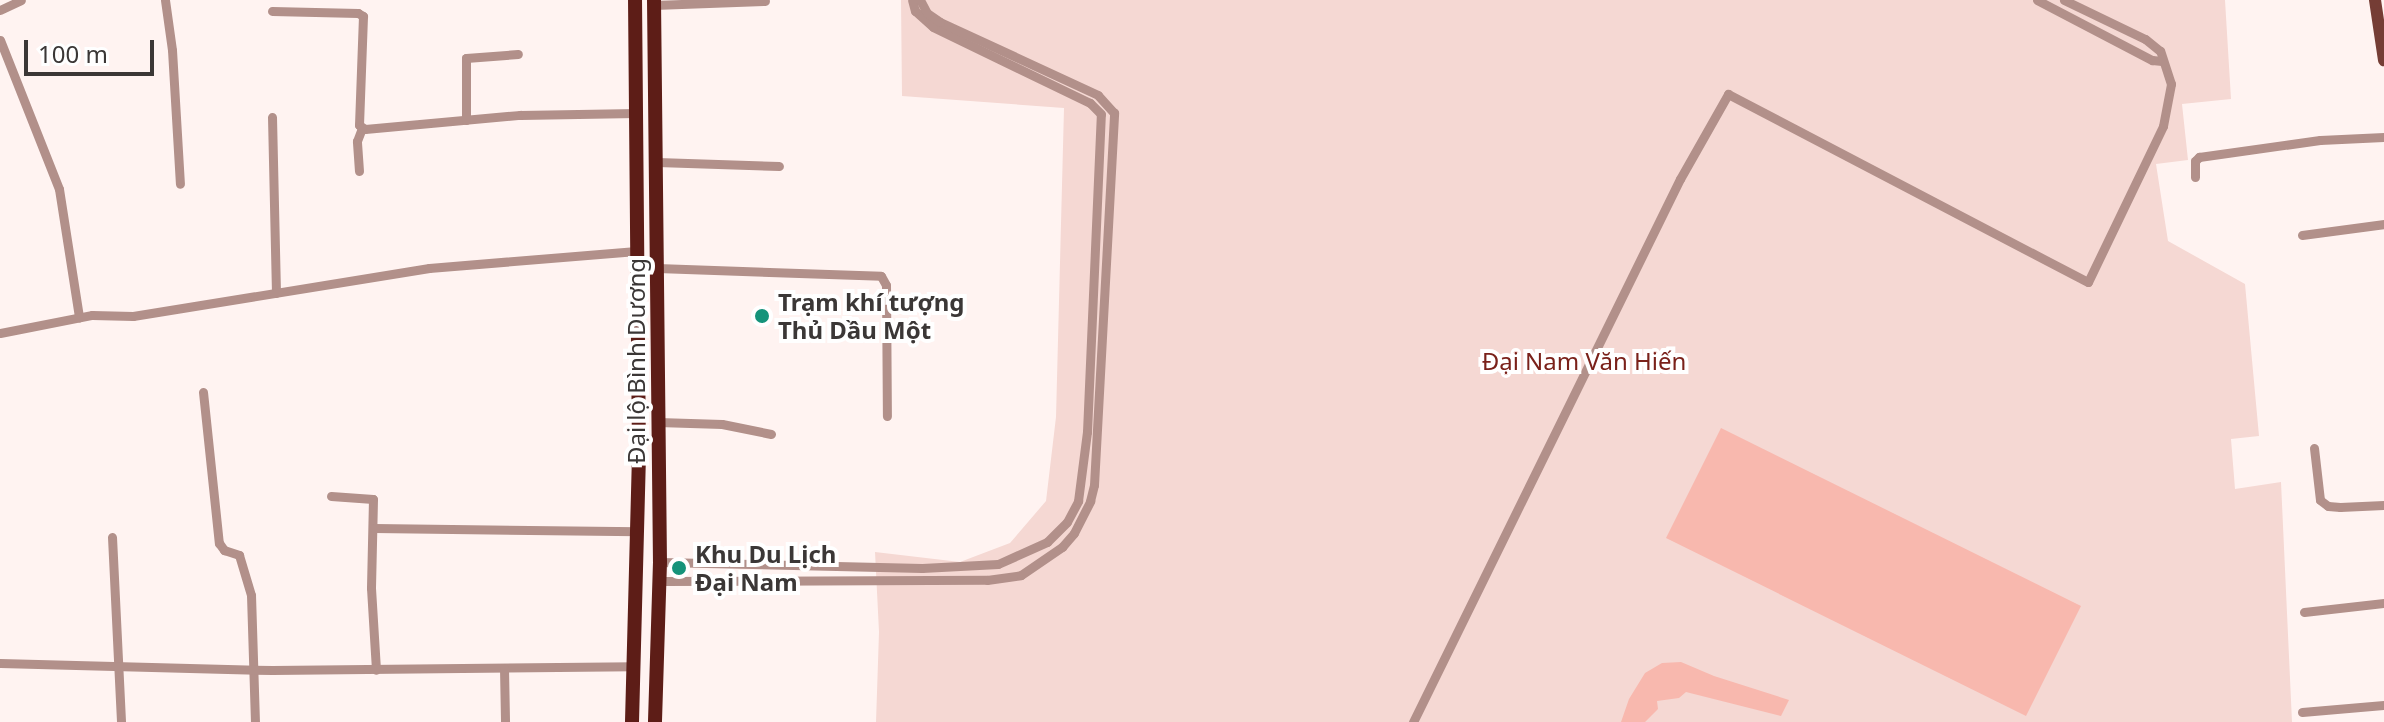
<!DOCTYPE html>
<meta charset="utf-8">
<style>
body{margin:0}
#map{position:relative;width:2384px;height:722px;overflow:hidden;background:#fff3f1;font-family:"Noto Sans",sans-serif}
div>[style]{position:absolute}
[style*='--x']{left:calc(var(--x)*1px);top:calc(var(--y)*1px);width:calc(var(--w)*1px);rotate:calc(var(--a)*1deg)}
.green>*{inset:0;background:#f5d8d3}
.water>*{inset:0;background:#f8b8ae}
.minor>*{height:9px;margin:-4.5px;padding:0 4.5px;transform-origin:4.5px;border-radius:4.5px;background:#b2908a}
.major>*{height:12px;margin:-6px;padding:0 6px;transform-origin:6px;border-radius:6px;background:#753d35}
.highway>*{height:14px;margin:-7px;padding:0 7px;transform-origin:7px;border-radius:7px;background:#5d1d17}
.dots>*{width:22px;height:22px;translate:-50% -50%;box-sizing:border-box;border:4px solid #fff;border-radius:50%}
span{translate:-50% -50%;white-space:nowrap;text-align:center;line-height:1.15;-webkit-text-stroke:8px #fff;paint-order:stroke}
.poi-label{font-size:24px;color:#3b3736;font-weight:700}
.left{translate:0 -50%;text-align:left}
.street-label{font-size:24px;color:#3b3736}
.park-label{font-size:24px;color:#7a211a}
.scale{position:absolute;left:24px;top:40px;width:130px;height:36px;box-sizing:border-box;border:4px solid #3b3736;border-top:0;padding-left:10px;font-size:24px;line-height:28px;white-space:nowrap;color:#3b3736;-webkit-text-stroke:6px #fff;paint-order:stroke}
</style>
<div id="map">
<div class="green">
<i style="clip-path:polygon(901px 0,2225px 0,2231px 99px,2182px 104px,2188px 160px,2156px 164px,2168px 241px,2245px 284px,2259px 436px,2231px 439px,2235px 489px,2281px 482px,2292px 722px,876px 722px,879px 632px,875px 552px,960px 562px,1010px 543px,1046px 501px,1056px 417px,1064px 108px,902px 96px)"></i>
</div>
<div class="water">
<i style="clip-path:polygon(1721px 428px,2081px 606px,2026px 716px,1666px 538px)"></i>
<i style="clip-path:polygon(1681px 662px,1714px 676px,1789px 700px,1781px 716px,1686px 692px,1679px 698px,1657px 701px,1658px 709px,1645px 722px,1621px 722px,1629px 699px,1645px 673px,1662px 663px)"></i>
</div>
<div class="minor">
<i style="--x:165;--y:0;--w:50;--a:82"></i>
<i style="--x:172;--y:50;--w:134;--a:86.6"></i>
<i style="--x:2037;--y:0;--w:130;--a:27.6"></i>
<i style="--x:2152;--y:60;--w:10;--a:6"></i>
<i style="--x:654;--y:5;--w:111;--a:-2.1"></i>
<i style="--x:0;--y:10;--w:23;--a:-25"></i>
<i style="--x:272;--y:11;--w:86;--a:1.3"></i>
<i style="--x:358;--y:13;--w:6;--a:31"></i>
<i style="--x:363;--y:16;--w:109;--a:92.1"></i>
<i style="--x:359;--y:125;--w:7;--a:34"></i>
<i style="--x:365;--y:129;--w:156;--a:-5.2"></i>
<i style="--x:520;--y:115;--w:116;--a:-1"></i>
<i style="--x:0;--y:40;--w:160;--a:68.4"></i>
<i style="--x:59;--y:189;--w:130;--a:81.1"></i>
<i style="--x:272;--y:117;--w:176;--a:88.7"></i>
<i style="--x:466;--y:120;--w:62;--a:-90"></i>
<i style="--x:466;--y:58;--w:52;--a:-4.4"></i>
<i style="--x:657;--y:162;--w:122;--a:1.9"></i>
<i style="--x:359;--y:171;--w:30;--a:-94"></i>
<i style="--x:357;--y:141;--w:14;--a:-69"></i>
<i style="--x:2195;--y:177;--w:16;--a:-90"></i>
<i style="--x:2195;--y:161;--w:6;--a:-45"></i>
<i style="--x:2199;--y:157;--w:122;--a:-8"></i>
<i style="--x:2320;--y:140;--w:64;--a:-2.7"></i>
<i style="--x:2302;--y:235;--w:83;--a:-7.6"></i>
<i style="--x:657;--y:268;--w:224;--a:2"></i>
<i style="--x:881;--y:276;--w:10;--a:61"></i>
<i style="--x:886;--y:285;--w:131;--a:89.6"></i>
<i style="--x:0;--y:333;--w:94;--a:-11.1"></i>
<i style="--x:92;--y:315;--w:41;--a:1.4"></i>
<i style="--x:133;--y:316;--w:300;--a:-9.2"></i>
<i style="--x:429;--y:268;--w:208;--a:-4.7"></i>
<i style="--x:203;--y:392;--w:152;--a:84"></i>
<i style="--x:219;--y:543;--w:9;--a:54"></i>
<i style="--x:224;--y:550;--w:16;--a:18"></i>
<i style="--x:239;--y:555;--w:42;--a:73.3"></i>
<i style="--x:251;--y:595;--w:127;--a:88.2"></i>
<i style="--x:658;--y:422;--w:64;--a:1.8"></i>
<i style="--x:722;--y:424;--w:50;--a:11.5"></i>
<i style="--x:2314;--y:448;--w:52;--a:83.4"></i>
<i style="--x:2320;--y:500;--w:10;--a:37"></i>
<i style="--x:2328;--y:506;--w:12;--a:5"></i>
<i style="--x:2340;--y:507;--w:44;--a:-2.6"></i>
<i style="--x:331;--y:496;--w:42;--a:4.1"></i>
<i style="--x:373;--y:499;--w:89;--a:91.3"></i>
<i style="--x:371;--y:588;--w:82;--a:86.5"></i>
<i style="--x:374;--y:528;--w:264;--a:0.7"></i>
<i style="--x:112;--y:537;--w:185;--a:87.2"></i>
<i style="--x:660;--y:562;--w:262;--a:1.3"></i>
<i style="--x:922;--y:568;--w:76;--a:-3"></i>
<i style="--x:998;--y:564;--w:54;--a:-24.2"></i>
<i style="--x:1047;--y:542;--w:28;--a:-45"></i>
<i style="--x:1067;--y:522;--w:24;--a:-62"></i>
<i style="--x:1078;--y:501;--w:70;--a:-82.6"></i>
<i style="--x:1087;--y:432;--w:318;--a:-87.5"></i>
<i style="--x:1101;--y:114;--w:16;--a:-135"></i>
<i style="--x:1090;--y:103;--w:174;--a:-154.2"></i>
<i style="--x:933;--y:27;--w:24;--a:-138"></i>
<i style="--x:915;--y:11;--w:11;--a:-105"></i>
<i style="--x:660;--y:581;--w:327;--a:-0.2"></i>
<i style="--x:987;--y:580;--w:34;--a:-8"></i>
<i style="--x:1021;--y:575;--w:50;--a:-34.3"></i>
<i style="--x:1062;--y:547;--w:18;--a:-49"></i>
<i style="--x:1074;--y:533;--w:36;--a:-63"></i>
<i style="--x:1090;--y:501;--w:16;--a:-76"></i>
<i style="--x:1094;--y:485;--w:373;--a:-86.9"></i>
<i style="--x:1114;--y:113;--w:24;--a:-132"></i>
<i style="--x:1098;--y:95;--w:174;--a:-155.2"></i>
<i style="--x:940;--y:22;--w:16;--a:-145"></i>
<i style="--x:927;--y:13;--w:15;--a:-118"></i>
<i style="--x:2304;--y:612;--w:81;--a:-6.4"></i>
<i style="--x:0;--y:663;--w:272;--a:1.5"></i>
<i style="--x:272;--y:670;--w:361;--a:-0.6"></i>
<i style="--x:504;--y:668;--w:54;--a:88.9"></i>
<i style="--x:2302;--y:712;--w:82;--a:-4.9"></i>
<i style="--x:1413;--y:722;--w:605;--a:-63.82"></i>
<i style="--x:1680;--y:179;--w:98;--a:-60.5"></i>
<i style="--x:1728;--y:94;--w:406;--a:27.6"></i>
<i style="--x:2088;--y:282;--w:173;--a:-64.3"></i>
<i style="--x:2163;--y:126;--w:43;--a:-79.2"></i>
<i style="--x:2171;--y:84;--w:35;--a:-108"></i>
<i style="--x:2160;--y:51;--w:19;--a:-141"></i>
<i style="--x:2145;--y:39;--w:90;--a:-154.3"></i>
</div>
<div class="major">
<i style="--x:2375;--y:0;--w:61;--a:81.5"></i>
</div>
<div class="highway">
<i style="--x:654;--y:0;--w:562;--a:89.39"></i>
<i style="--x:660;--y:562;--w:160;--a:91.8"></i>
<i style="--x:632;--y:722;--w:266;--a:-88.5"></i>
<i style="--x:639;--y:456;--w:456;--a:-90.5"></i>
</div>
<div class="dots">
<i style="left:762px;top:316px;background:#15937a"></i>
<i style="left:679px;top:568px;background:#15937a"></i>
</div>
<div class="poi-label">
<span class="left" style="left:778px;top:316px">Trạm khí tượng<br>Thủ Dầu Một</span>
<span class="left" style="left:695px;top:568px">Khu Du Lịch<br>Đại Nam</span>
</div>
<div class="street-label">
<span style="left:636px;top:361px;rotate:-90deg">Đại lộ Bình Dương</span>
</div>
<div class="park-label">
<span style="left:1584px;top:361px">Đại Nam Văn Hiến</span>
</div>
<div class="scale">100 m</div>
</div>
